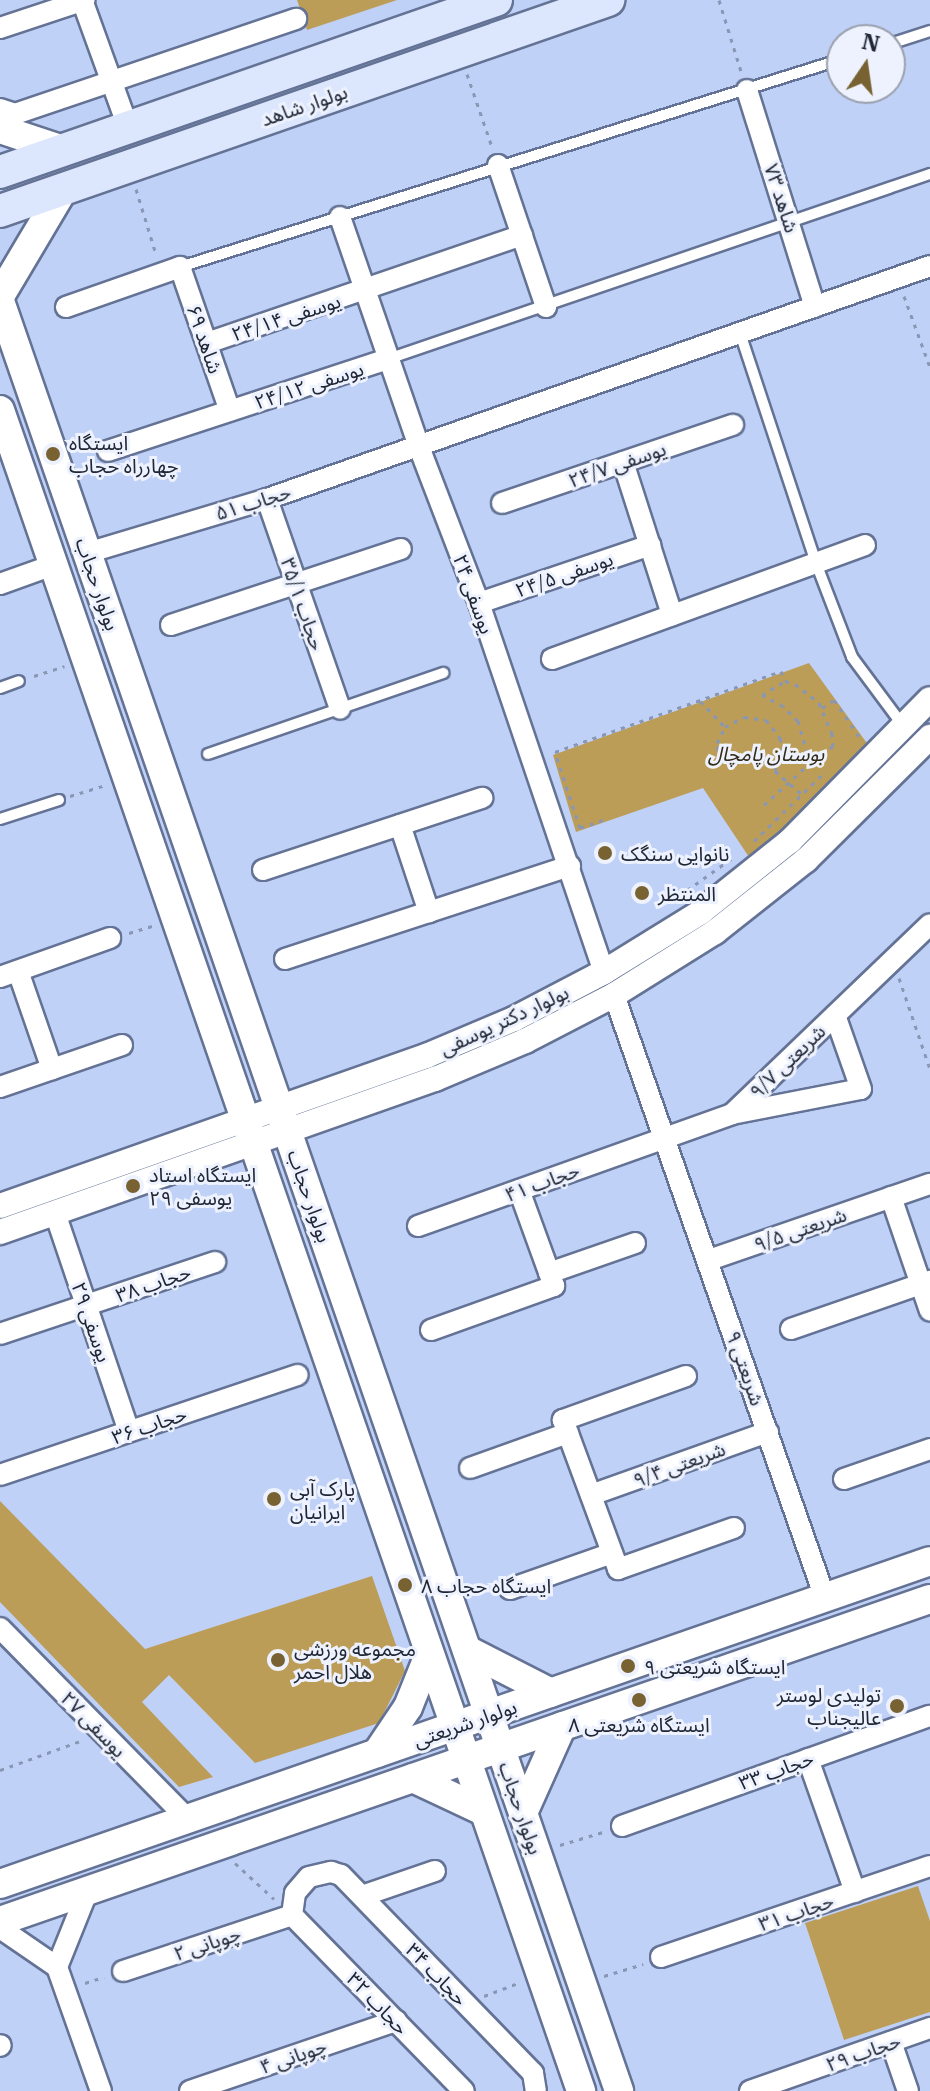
<!DOCTYPE html>
<meta charset="utf-8">
<style>
body{margin:0}
#map{position:relative;width:930px;height:2091px;overflow:hidden;background:#c0d1f7;font-family:"IBM Plex Serif","Noto Sans Arabic",serif}
div>[style]{position:absolute}
[style*='--x']{left:calc(var(--x)*1px);top:calc(var(--y)*1px);width:calc(var(--w)*1px);rotate:calc(var(--a)*1deg)}
.green>*{inset:0;background:#bc9d58}
.path>*{height:3px;margin-top:-1.5px;transform-origin:0;background:repeating-linear-gradient(90deg,#8996b4 0 4px,transparent 0 10px)}
.roads{filter:drop-shadow(2px 0 #647395) drop-shadow(-2px 0 #647395) drop-shadow(0 2px #647395) drop-shadow(0 -2px #647395)}
.service>*{height:10px;margin:-5px;padding:0 5px;transform-origin:5px;border-radius:5px;background:#fff}
.minor>*{height:20px;margin:-10px;padding:0 10px;transform-origin:10px;border-radius:10px;background:#fff}
.tertiary>*{height:24px;margin:-12px;padding:0 12px;transform-origin:12px;border-radius:12px;background:#fff}
.secondary>*{height:28px;margin:-14px;padding:0 14px;transform-origin:14px;border-radius:14px;background:#fff}
.primary>*{height:32px;margin:-16px;padding:0 16px;transform-origin:16px;border-radius:16px;background:#dce6fd}
.dots>*{width:22px;height:22px;translate:-50% -50%;box-sizing:border-box;border:4px solid #edf2fe;border-radius:50%}
span{translate:-50% -50%;white-space:nowrap;text-align:center;line-height:1.15;-webkit-text-stroke:6px #edf2fe;paint-order:stroke}
.street-label{font-size:20px;color:#202634}
.poi-label{font-size:20px;color:#202634}
.left{translate:0 -50%;text-align:left}
.right{translate:-100% -50%;text-align:right}
.park-label{font-size:20px;color:#332b19;font-style:italic}
.north{position:absolute;left:826px;top:24px;width:80px;height:80px;box-sizing:border-box;background:#edf2fe;border:2px solid #9ba0ad;border-radius:50%;rotate:13deg;font-size:22px;font-weight:700;line-height:32px;text-align:center;color:#202634}
.north::after{content:'';display:block;margin:auto;width:28px;height:36px;background:#786232;clip-path:polygon(50% 0,100% 100%,50% 72%,0 100%)}
</style>
<div id="map">
<div class="green">
<i style="clip-path:polygon(297px 0,397px 0,307px 30px)"></i>
<i style="clip-path:polygon(809px 663px,869px 746px,809px 811px,751px 860px,703px 788px,576px 832px,553px 755px)"></i>
<i style="clip-path:polygon(0 1501px,145px 1649px,372px 1576px,405px 1671px,379px 1723px,255px 1763px,169px 1675px,142px 1702px,213px 1777px,179px 1787px,0 1602px)"></i>
<i style="clip-path:polygon(918px 1886px,930px 1921px,930px 2012px,844px 2040px,805px 1923px)"></i>
</div>
<div class="path">
<i style="--x:719;--y:0;--w:74;--a:72.8"></i>
<i style="--x:467;--y:74;--w:77;--a:71.1"></i>
<i style="--x:136;--y:189;--w:68;--a:72.9"></i>
<i style="--x:904;--y:296;--w:76;--a:69.9"></i>
<i style="--x:34;--y:676;--w:32;--a:-18"></i>
<i style="--x:785;--y:681;--w:10;--a:17"></i>
<i style="--x:795;--y:684;--w:31;--a:38"></i>
<i style="--x:819;--y:703;--w:33;--a:67"></i>
<i style="--x:832;--y:733;--w:13;--a:86"></i>
<i style="--x:833;--y:746;--w:29;--a:144"></i>
<i style="--x:810;--y:763;--w:44;--a:-105.9"></i>
<i style="--x:798;--y:721;--w:21;--a:-135"></i>
<i style="--x:783;--y:706;--w:24;--a:-152"></i>
<i style="--x:762;--y:695;--w:27;--a:-31"></i>
<i style="--x:700;--y:701;--w:36;--a:46"></i>
<i style="--x:822;--y:708;--w:14;--a:-34"></i>
<i style="--x:834;--y:700;--w:46;--a:55.6"></i>
<i style="--x:720;--y:760;--w:17;--a:-100"></i>
<i style="--x:717;--y:743;--w:18;--a:-63"></i>
<i style="--x:725;--y:727;--w:21;--a:-28"></i>
<i style="--x:744;--y:717;--w:22;--a:8"></i>
<i style="--x:766;--y:720;--w:23;--a:52"></i>
<i style="--x:780;--y:738;--w:11;--a:75"></i>
<i style="--x:783;--y:749;--w:23;--a:110"></i>
<i style="--x:775;--y:771;--w:38;--a:41"></i>
<i style="--x:70;--y:796;--w:37;--a:-17"></i>
<i style="--x:764;--y:805;--w:62;--a:-42.4"></i>
<i style="--x:603;--y:820;--w:24;--a:161"></i>
<i style="--x:580;--y:828;--w:80;--a:-108.2"></i>
<i style="--x:555;--y:752;--w:240;--a:-19.7"></i>
<i style="--x:781;--y:671;--w:11;--a:68"></i>
<i style="--x:754;--y:841;--w:100;--a:-44.2"></i>
<i style="--x:679;--y:896;--w:65;--a:-35.6"></i>
<i style="--x:129;--y:933;--w:24;--a:-17"></i>
<i style="--x:899;--y:978;--w:96;--a:71.2"></i>
<i style="--x:0;--y:1770;--w:88;--a:-19.9"></i>
<i style="--x:560;--y:1845;--w:45;--a:-16.8"></i>
<i style="--x:235;--y:1863;--w:53;--a:42.7"></i>
<i style="--x:604;--y:1976;--w:41;--a:-17.1"></i>
<i style="--x:85;--y:1983;--w:20;--a:-18"></i>
<i style="--x:484;--y:1996;--w:36;--a:-21"></i>
</div>
<div class="roads">
<div class="service">
<i style="--x:890;--y:44;--w:42;--a:-18"></i>
<i style="--x:180;--y:267;--w:694;--a:-17.44"></i>
<i style="--x:740;--y:333;--w:242;--a:71.7"></i>
<i style="--x:816;--y:563;--w:101;--a:69"></i>
<i style="--x:852;--y:657;--w:87;--a:53.4"></i>
<i style="--x:388;--y:359;--w:573;--a:-18.85"></i>
<i style="--x:0;--y:688;--w:20;--a:-20"></i>
<i style="--x:208;--y:754;--w:249;--a:-19"></i>
<i style="--x:0;--y:819;--w:62;--a:-17.9"></i>
</div>
<div class="minor">
<i style="--x:82;--y:0;--w:135;--a:70.1"></i>
<i style="--x:0;--y:28;--w:89;--a:-18.4"></i>
<i style="--x:747;--y:90;--w:227;--a:72.6"></i>
<i style="--x:0;--y:109;--w:16;--a:18"></i>
<i style="--x:15;--y:114;--w:297;--a:-18.7"></i>
<i style="--x:498;--y:165;--w:150;--a:71.3"></i>
<i style="--x:340;--y:217;--w:243;--a:71"></i>
<i style="--x:419;--y:447;--w:167;--a:69"></i>
<i style="--x:479;--y:603;--w:390;--a:71.3"></i>
<i style="--x:66;--y:307;--w:121;--a:-19.3"></i>
<i style="--x:180;--y:267;--w:152;--a:70.9"></i>
<i style="--x:207;--y:343;--w:333;--a:-18.9"></i>
<i style="--x:108;--y:451;--w:295;--a:-18.2"></i>
<i style="--x:623;--y:462;--w:161;--a:72.2"></i>
<i style="--x:267;--y:499;--w:222;--a:70.8"></i>
<i style="--x:502;--y:503;--w:244;--a:-18.7"></i>
<i style="--x:87;--y:553;--w:188;--a:-16.7"></i>
<i style="--x:267;--y:499;--w:703;--a:-19.36"></i>
<i style="--x:0;--y:584;--w:56;--a:-19.7"></i>
<i style="--x:479;--y:603;--w:181;--a:-18.7"></i>
<i style="--x:171;--y:625;--w:242;--a:-18.3"></i>
<i style="--x:552;--y:659;--w:333;--a:-20"></i>
<i style="--x:400;--y:825;--w:92;--a:71.6"></i>
<i style="--x:263;--y:870;--w:231;--a:-18.2"></i>
<i style="--x:285;--y:959;--w:300;--a:-18.1"></i>
<i style="--x:18;--y:971;--w:104;--a:70.9"></i>
<i style="--x:0;--y:977;--w:117;--a:-19.5"></i>
<i style="--x:614;--y:995;--w:639;--a:70.71"></i>
<i style="--x:0;--y:1087;--w:129;--a:-19"></i>
<i style="--x:732;--y:1114;--w:131;--a:-11"></i>
<i style="--x:861;--y:1089;--w:78;--a:-109.4"></i>
<i style="--x:891;--y:1197;--w:120;--a:71.1"></i>
<i style="--x:55;--y:1213;--w:230;--a:71.3"></i>
<i style="--x:418;--y:1226;--w:333;--a:-19.6"></i>
<i style="--x:732;--y:1114;--w:274;--a:-43.8"></i>
<i style="--x:709;--y:1260;--w:234;--a:-19"></i>
<i style="--x:549;--y:1273;--w:91;--a:-19.2"></i>
<i style="--x:791;--y:1329;--w:147;--a:-19.1"></i>
<i style="--x:431;--y:1330;--w:131;--a:-19.7"></i>
<i style="--x:554;--y:1286;--w:102;--a:-110"></i>
<i style="--x:0;--y:1334;--w:227;--a:-18.5"></i>
<i style="--x:686;--y:1376;--w:131;--a:160.3"></i>
<i style="--x:563;--y:1420;--w:159;--a:69.7"></i>
<i style="--x:618;--y:1569;--w:123;--a:-19.5"></i>
<i style="--x:470;--y:1468;--w:104;--a:-19.7"></i>
<i style="--x:0;--y:1475;--w:314;--a:-18.6"></i>
<i style="--x:844;--y:1479;--w:91;--a:-19.2"></i>
<i style="--x:591;--y:1495;--w:188;--a:-19.6"></i>
<i style="--x:510;--y:1589;--w:108;--a:-19.4"></i>
<i style="--x:0;--y:1628;--w:268;--a:45.5"></i>
<i style="--x:808;--y:1759;--w:141;--a:70.5"></i>
<i style="--x:622;--y:1826;--w:327;--a:-19.7"></i>
<i style="--x:362;--y:1896;--w:77;--a:-18.9"></i>
<i style="--x:292;--y:1915;--w:22;--a:-82"></i>
<i style="--x:295;--y:1893;--w:21;--a:-49"></i>
<i style="--x:309;--y:1877;--w:23;--a:-13"></i>
<i style="--x:331;--y:1872;--w:10;--a:17"></i>
<i style="--x:341;--y:1875;--w:276;--a:45.9"></i>
<i style="--x:533;--y:2073;--w:18;--a:81"></i>
<i style="--x:292;--y:1915;--w:246;--a:45.7"></i>
<i style="--x:0;--y:1928;--w:69;--a:34.4"></i>
<i style="--x:661;--y:1957;--w:284;--a:-18.7"></i>
<i style="--x:57;--y:1967;--w:132;--a:70.5"></i>
<i style="--x:57;--y:1967;--w:83;--a:-68.1"></i>
<i style="--x:123;--y:1971;--w:178;--a:-18.3"></i>
<i style="--x:891;--y:2042;--w:52;--a:70.9"></i>
<i style="--x:0;--y:2046;--w:1;--a:-45"></i>
<i style="--x:190;--y:2091;--w:218;--a:-18.8"></i>
<i style="--x:750;--y:2091;--w:191;--a:-19.3"></i>
</div>
<div class="tertiary">
<i style="--x:0;--y:1206;--w:452;--a:-19.4"></i>
<i style="--x:426;--y:1056;--w:95;--a:-22.8"></i>
<i style="--x:514;--y:1019;--w:102;--a:-27.6"></i>
<i style="--x:604;--y:972;--w:114;--a:-31.7"></i>
<i style="--x:701;--y:912;--w:114;--a:-38.6"></i>
<i style="--x:790;--y:841;--w:199;--a:-45.4"></i>
<i style="--x:0;--y:1232;--w:461;--a:-19.4"></i>
<i style="--x:435;--y:1079;--w:98;--a:-22.9"></i>
<i style="--x:525;--y:1041;--w:100;--a:-27.3"></i>
<i style="--x:614;--y:995;--w:119;--a:-32"></i>
<i style="--x:715;--y:932;--w:116;--a:-38.4"></i>
<i style="--x:806;--y:860;--w:175;--a:-44.8"></i>
</div>
<div class="secondary">
<i style="--x:0;--y:129;--w:66;--a:18.4"></i>
<i style="--x:0;--y:296;--w:126;--a:-59.3"></i>
<i style="--x:0;--y:301;--w:1894;--a:70.92"></i>
<i style="--x:0;--y:410;--w:1779;--a:70.93"></i>
<i style="--x:467;--y:1650;--w:94;--a:27.1"></i>
<i style="--x:377;--y:1753;--w:55;--a:-56"></i>
<i style="--x:408;--y:1707;--w:56;--a:-68"></i>
<i style="--x:413;--y:1778;--w:77;--a:25.2"></i>
<i style="--x:523;--y:1813;--w:95;--a:-65.9"></i>
<i style="--x:0;--y:1884;--w:984;--a:-19.15"></i>
<i style="--x:0;--y:1921;--w:984;--a:-19.1"></i>
</div>
<div class="primary">
<i style="--x:0;--y:172;--w:525;--a:-19.13"></i>
<i style="--x:0;--y:211;--w:644;--a:-19.14"></i>
</div>
</div>
<div class="dots">
<i style="left:53px;top:454px;background:#786232"></i>
<i style="left:605px;top:853px;background:#786232"></i>
<i style="left:642px;top:893px;background:#786232"></i>
<i style="left:133px;top:1186px;background:#786232"></i>
<i style="left:274px;top:1499px;background:#786232"></i>
<i style="left:405px;top:1585px;background:#786232"></i>
<i style="left:278px;top:1660px;background:#786232"></i>
<i style="left:628px;top:1666px;background:#786232"></i>
<i style="left:639px;top:1700px;background:#786232"></i>
<i style="left:897px;top:1706px;background:#786232"></i>
</div>
<div class="street-label">
<span style="left:304px;top:105px;rotate:-19deg">بولوار شاهد</span>
<span style="left:782px;top:198px;rotate:72deg">شاهد ۷۳</span>
<span style="left:286px;top:317px;rotate:-18deg">یوسفی ۲۴/۱۴</span>
<span style="left:205px;top:339px;rotate:71deg">شاهد ۶۹</span>
<span style="left:309px;top:385px;rotate:-18deg">یوسفی ۲۴/۱۲</span>
<span style="left:617px;top:464px;rotate:-19deg">یوسفی ۲۴/۷</span>
<span style="left:253px;top:502px;rotate:-17deg">حجاب ۵۱</span>
<span style="left:564px;top:574px;rotate:-19deg">یوسفی ۲۴/۵</span>
<span style="left:98px;top:584px;rotate:71deg">بولوار حجاب</span>
<span style="left:474px;top:594px;rotate:70deg">یوسفی ۲۴</span>
<span style="left:303px;top:604px;rotate:71deg">حجاب ۳۵/۱</span>
<span style="left:504px;top:1020px;rotate:-25deg">بولوار دکتر یوسفی</span>
<span style="left:787px;top:1061px;rotate:-44deg">شریعتی ۹/۷</span>
<span style="left:542px;top:1182px;rotate:-20deg">حجاب ۴۱</span>
<span style="left:310px;top:1196px;rotate:71deg">بولوار حجاب</span>
<span style="left:800px;top:1229px;rotate:-19deg">شریعتی ۹/۵</span>
<span style="left:153px;top:1283px;rotate:-19deg">حجاب ۳۸</span>
<span style="left:92px;top:1322px;rotate:71deg">یوسفی ۲۹</span>
<span style="left:746px;top:1368px;rotate:71deg">شریعتی ۹</span>
<span style="left:149px;top:1425px;rotate:-19deg">حجاب ۳۶</span>
<span style="left:679px;top:1464px;rotate:-20deg">شریعتی ۹/۴</span>
<span style="left:465px;top:1723px;rotate:-19deg">بولوار شریعتی</span>
<span style="left:94px;top:1724px;rotate:46deg">یوسفی ۲۷</span>
<span style="left:776px;top:1770px;rotate:-20deg">حجاب ۳۳</span>
<span style="left:521px;top:1808px;rotate:71deg">بولوار حجاب</span>
<span style="left:796px;top:1912px;rotate:-19deg">حجاب ۳۱</span>
<span style="left:207px;top:1943px;rotate:-18deg">چوپانی ۲</span>
<span style="left:437px;top:1974px;rotate:46deg">حجاب ۳۴</span>
<span style="left:378px;top:2003px;rotate:46deg">حجاب ۳۲</span>
<span style="left:863px;top:2052px;rotate:-19deg">حجاب ۲۹</span>
<span style="left:293px;top:2056px;rotate:-19deg">چوپانی ۴</span>
</div>
<div class="poi-label">
<span class="left" style="left:69px;top:454px">ایستگاه<br>چهارراه حجاب</span>
<span class="left" style="left:621px;top:853px">نانوایی سنگک</span>
<span class="left" style="left:658px;top:893px">المنتظر</span>
<span class="left" style="left:149px;top:1186px">ایستگاه استاد<br>یوسفی ۲۹</span>
<span class="left" style="left:290px;top:1500px">پارک آبی<br>ایرانیان</span>
<span class="left" style="left:421px;top:1585px">ایستگاه حجاب ۸</span>
<span class="left" style="left:294px;top:1660px">مجموعه ورزشی<br>هلال احمر</span>
<span class="left" style="left:644px;top:1666px">ایستگاه شریعتی ۹</span>
<span class="right" style="left:881px;top:1706px">تولیدی لوستر<br>عالیجناب</span>
<span style="left:639px;top:1724px">ایستگاه شریعتی ۸</span>
</div>
<div class="park-label">
<span style="left:766px;top:753px">بوستان پامچال</span>
</div>
<div class="north">N</div>
</div>
